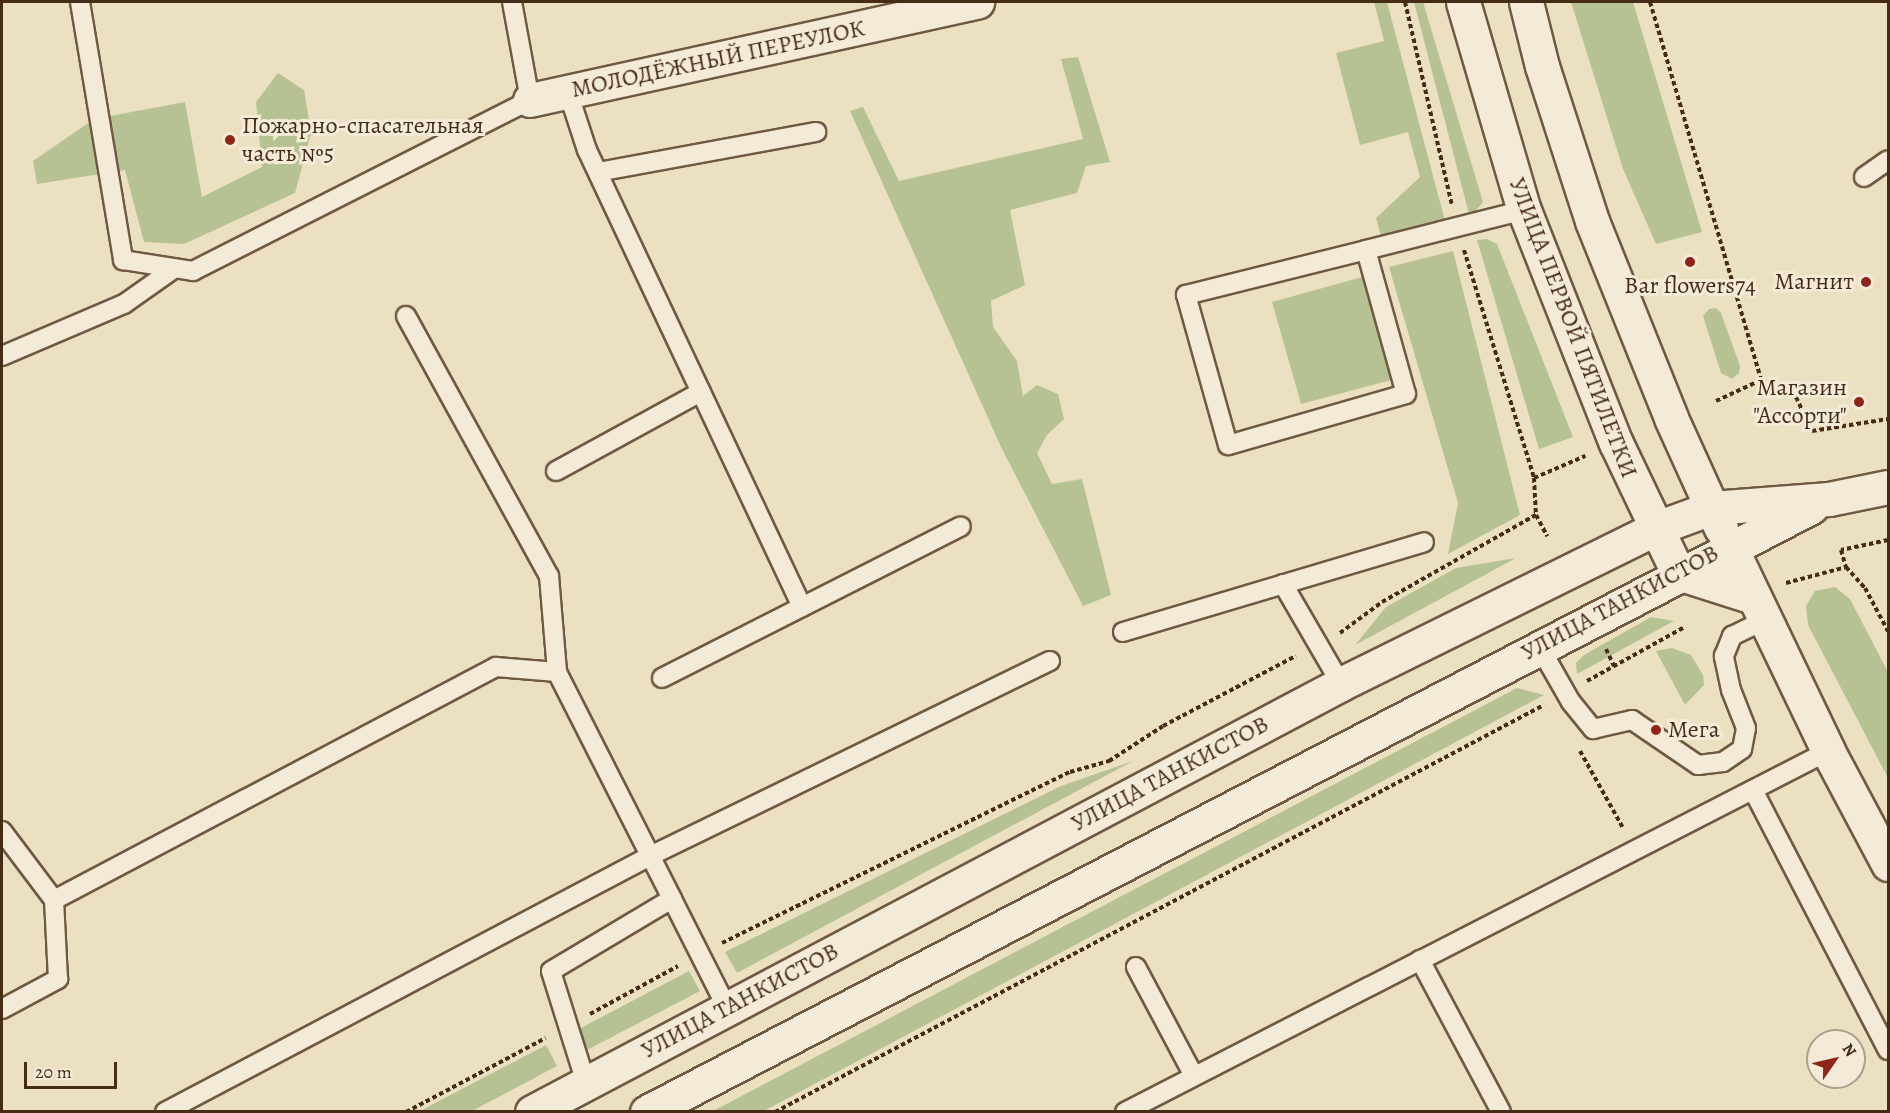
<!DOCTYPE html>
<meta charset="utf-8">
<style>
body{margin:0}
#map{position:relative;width:1890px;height:1113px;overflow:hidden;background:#ece0c3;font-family:Alegreya,serif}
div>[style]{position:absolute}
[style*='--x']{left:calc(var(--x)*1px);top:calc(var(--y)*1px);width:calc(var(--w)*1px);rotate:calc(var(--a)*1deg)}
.green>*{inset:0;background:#b7c294}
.path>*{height:4px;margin-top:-2px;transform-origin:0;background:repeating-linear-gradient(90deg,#462c17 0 4.5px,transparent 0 7.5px)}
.roads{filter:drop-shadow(2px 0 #705942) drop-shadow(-2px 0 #705942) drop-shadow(0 2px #705942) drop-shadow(0 -2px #705942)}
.lane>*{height:18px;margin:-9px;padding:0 9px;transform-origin:9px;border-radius:9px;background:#f3ebd8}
.street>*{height:33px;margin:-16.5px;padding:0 16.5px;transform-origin:16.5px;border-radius:16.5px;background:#f3ebd8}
.secondary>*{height:33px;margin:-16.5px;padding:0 16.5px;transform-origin:16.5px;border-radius:16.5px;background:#f3ebd8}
.dots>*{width:16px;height:16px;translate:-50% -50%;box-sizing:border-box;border:3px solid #f3ebd8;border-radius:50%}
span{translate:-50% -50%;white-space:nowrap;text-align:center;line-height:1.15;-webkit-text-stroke:6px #f3ebd8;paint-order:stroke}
.street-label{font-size:24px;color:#462c17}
.poi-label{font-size:24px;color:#462c17}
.left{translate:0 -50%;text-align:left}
.right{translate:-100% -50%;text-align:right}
.frame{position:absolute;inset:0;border:3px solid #462c17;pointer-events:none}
.north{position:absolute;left:1806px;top:1029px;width:60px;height:60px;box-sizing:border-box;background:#f3ebd8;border:2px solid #ae9f8b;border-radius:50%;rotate:56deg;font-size:16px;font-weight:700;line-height:24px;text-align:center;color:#462c17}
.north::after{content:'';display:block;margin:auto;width:21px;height:27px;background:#8f2418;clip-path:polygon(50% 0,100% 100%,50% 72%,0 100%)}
.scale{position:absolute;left:24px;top:1062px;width:93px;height:27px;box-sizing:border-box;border:3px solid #462c17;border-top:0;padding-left:8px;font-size:18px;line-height:21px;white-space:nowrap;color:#462c17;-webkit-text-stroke:4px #f3ebd8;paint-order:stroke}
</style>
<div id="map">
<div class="green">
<i style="clip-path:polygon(1374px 2px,1387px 2px,1445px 221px,1381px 237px,1376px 218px,1420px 177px,1408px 132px,1360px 145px,1336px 53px,1384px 41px)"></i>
<i style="clip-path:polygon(1414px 2px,1423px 2px,1483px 202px,1473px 214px,1469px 214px)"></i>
<i style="clip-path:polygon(1571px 2px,1633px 2px,1702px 232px,1656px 244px,1623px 169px)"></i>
<i style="clip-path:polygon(1078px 57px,1110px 162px,1086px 166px,1077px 193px,1010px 210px,1025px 285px,991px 301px,993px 327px,1017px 361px,1023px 396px,1037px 385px,1058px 394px,1064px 419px,1047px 435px,1037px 453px,1052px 484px,1082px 479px,1111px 595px,1083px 606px,1002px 449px,850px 111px,863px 107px,899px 181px,1083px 139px,1061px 59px)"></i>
<i style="clip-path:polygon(278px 73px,304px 90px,311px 133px,295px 193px,184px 244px,144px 242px,125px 170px,37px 184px,33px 161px,94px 119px,185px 102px,202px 197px,262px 167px,256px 102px)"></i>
<i style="clip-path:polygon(1487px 239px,1497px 244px,1573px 437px,1539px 449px,1477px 240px)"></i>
<i style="clip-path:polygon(1453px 251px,1520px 515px,1448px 554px,1458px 503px,1389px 267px)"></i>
<i style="clip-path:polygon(1366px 276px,1395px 379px,1301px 404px,1272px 302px)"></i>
<i style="clip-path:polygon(1716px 308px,1721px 313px,1740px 366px,1739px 373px,1732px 379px,1721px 373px,1703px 316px,1709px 309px)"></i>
<i style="clip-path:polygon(1516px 558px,1355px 645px,1386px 607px,1456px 568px)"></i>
<i style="clip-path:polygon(1835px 587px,1850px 599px,1888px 672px,1888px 778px,1808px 625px,1806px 606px,1815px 591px)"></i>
<i style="clip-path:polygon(1651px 617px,1674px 621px,1577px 674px,1576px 663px,1584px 655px)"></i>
<i style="clip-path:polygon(1672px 648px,1691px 655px,1703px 675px,1704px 685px,1685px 705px,1656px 651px)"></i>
<i style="clip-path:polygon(1517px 688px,1544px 695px,764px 1111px,713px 1111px)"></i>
<i style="clip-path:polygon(1133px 761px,737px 973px,725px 952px,1061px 786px)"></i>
<i style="clip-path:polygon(689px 971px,700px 991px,587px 1050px,577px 1030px)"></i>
<i style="clip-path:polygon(546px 1045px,557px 1066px,472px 1111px,420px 1111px)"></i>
</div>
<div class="path">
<i style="--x:1405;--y:2;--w:208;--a:77"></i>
<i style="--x:1650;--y:2;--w:394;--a:73.6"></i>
<i style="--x:1761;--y:380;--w:39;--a:26"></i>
<i style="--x:1796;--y:397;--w:38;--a:65"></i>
<i style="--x:1812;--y:431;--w:77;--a:-9"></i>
<i style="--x:1464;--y:250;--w:239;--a:72.9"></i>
<i style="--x:1534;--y:478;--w:37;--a:87"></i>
<i style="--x:1536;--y:515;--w:24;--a:62"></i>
<i style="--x:1716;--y:401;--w:50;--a:-25"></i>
<i style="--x:1534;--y:478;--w:56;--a:-23.3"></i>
<i style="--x:1888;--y:540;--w:48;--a:168"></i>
<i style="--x:1841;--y:550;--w:18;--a:74"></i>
<i style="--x:1846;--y:567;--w:28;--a:48"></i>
<i style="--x:1865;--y:588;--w:49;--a:61.9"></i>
<i style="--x:1786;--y:583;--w:62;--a:-14.9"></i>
<i style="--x:1340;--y:633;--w:52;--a:-36.4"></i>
<i style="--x:1382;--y:602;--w:177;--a:-29.5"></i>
<i style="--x:1606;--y:649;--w:19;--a:65"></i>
<i style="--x:1587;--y:681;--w:110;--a:-28.9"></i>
<i style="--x:1580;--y:751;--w:88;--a:60.8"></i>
<i style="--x:722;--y:943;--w:388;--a:-26.2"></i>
<i style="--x:1070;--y:772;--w:41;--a:-15.8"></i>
<i style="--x:1109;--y:761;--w:64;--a:-32.9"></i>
<i style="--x:1163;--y:726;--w:150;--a:-27.8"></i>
<i style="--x:590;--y:1014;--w:100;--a:-28.6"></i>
<i style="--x:406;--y:1112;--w:158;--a:-27.9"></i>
<i style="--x:775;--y:1112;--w:870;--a:-27.89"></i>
</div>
<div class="roads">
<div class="lane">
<i style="--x:80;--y:2;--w:262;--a:80.5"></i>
<i style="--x:123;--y:260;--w:71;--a:8.9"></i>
<i style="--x:193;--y:271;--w:378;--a:-26.9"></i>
<i style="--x:530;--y:100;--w:100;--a:-100.4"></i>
<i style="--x:568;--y:92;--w:61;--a:71.9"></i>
<i style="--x:587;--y:150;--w:505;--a:64.8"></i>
<i style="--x:598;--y:172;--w:222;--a:-10.4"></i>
<i style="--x:1864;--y:177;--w:29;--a:-35"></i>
<i style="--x:1366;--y:250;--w:149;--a:74.5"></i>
<i style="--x:1406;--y:394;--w:185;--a:164"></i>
<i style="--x:1228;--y:445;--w:156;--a:-105.6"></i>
<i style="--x:1186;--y:295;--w:186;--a:-14"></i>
<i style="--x:1366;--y:250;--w:77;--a:-14.2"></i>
<i style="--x:1441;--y:231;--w:86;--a:-14.2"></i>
<i style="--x:406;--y:316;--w:297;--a:61.2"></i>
<i style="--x:549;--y:576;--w:96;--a:85.2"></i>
<i style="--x:557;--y:672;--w:254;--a:63.1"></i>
<i style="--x:2;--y:356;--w:133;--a:-23.1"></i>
<i style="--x:124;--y:304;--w:62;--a:-35.2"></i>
<i style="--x:556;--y:471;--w:165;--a:-28.6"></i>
<i style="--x:1283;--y:584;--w:116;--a:59.9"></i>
<i style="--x:1123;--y:632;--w:314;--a:-16.6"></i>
<i style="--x:1539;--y:646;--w:64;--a:60.3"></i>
<i style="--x:1571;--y:702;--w:35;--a:51"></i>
<i style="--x:1593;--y:729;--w:40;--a:-13"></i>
<i style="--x:1632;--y:720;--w:80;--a:34.3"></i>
<i style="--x:1698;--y:765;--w:25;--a:-7"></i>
<i style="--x:1723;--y:762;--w:23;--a:-34"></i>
<i style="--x:1742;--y:749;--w:21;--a:-79"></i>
<i style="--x:1746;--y:728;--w:41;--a:-111.5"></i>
<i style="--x:1731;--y:690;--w:35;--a:-102"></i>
<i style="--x:1724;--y:656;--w:22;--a:-68"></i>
<i style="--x:1732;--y:636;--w:34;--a:-26"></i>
<i style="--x:662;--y:678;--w:335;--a:-26.9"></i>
<i style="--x:1753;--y:790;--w:293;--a:62.6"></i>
<i style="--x:2;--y:831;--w:86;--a:53"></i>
<i style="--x:54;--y:900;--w:500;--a:-27.8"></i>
<i style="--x:496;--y:667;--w:61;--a:4.7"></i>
<i style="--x:1420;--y:960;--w:172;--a:61.9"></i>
<i style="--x:1136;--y:967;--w:123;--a:62"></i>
<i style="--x:2;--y:1009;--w:64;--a:-28.2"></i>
<i style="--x:58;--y:979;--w:79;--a:-92.9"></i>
<i style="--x:586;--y:1083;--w:117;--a:-107.4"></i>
<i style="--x:551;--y:971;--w:141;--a:-30.8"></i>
<i style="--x:672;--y:899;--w:122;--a:63.2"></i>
<i style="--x:165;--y:1112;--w:548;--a:-27.83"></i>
<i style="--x:650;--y:856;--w:445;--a:-26"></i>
<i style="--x:1125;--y:1112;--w:790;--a:-27.18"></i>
</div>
<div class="street">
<i style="--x:530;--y:100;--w:458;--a:-12.4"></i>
<i style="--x:1730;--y:546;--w:227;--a:64.4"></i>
<i style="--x:1828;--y:751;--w:128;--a:62"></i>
<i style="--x:1678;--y:573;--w:79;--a:17.7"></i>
</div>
<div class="secondary">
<i style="--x:1463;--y:2;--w:217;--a:73.7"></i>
<i style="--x:1524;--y:210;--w:251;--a:68.5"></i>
<i style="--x:1616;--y:443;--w:144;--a:64.5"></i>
<i style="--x:1526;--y:2;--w:66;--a:76"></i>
<i style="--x:1542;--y:66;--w:163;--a:72.1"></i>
<i style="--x:1592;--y:221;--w:212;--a:68.1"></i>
<i style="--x:1671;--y:418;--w:121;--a:65.6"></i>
<i style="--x:532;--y:1112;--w:915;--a:-27.88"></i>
<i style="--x:1341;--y:684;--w:349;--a:-26.3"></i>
<i style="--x:1654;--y:529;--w:61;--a:-20.2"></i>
<i style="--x:1711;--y:508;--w:118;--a:-4.4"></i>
<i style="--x:1829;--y:499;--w:60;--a:-11.5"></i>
<i style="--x:647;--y:1112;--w:1312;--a:-27.46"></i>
</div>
</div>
<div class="dots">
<i style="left:230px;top:140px;background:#8f2418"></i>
<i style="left:1690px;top:262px;background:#8f2418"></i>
<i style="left:1866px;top:282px;background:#8f2418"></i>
<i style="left:1859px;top:402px;background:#8f2418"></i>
<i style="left:1656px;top:730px;background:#8f2418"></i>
</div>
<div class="street-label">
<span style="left:718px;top:59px;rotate:-12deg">МОЛОДЁЖНЫЙ ПЕРЕУЛОК</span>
<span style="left:1573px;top:328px;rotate:69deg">УЛИЦА ПЕРВОЙ ПЯТИЛЕТКИ</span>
<span style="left:1620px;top:603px;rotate:-28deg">УЛИЦА ТАНКИСТОВ</span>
<span style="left:1170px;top:774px;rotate:-28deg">УЛИЦА ТАНКИСТОВ</span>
<span style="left:740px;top:1001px;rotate:-28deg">УЛИЦА ТАНКИСТОВ</span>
</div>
<div class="poi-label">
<span class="left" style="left:242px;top:140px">Пожарно-спасательная<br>часть №5</span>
<span class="right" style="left:1854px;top:282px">Магнит</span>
<span style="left:1690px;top:286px">Bar flowers74</span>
<span class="right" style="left:1847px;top:402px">Магазин<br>"Ассорти"</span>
<span class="left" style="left:1668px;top:730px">Мега</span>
</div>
<div class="frame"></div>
<div class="north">N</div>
<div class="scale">20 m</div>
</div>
